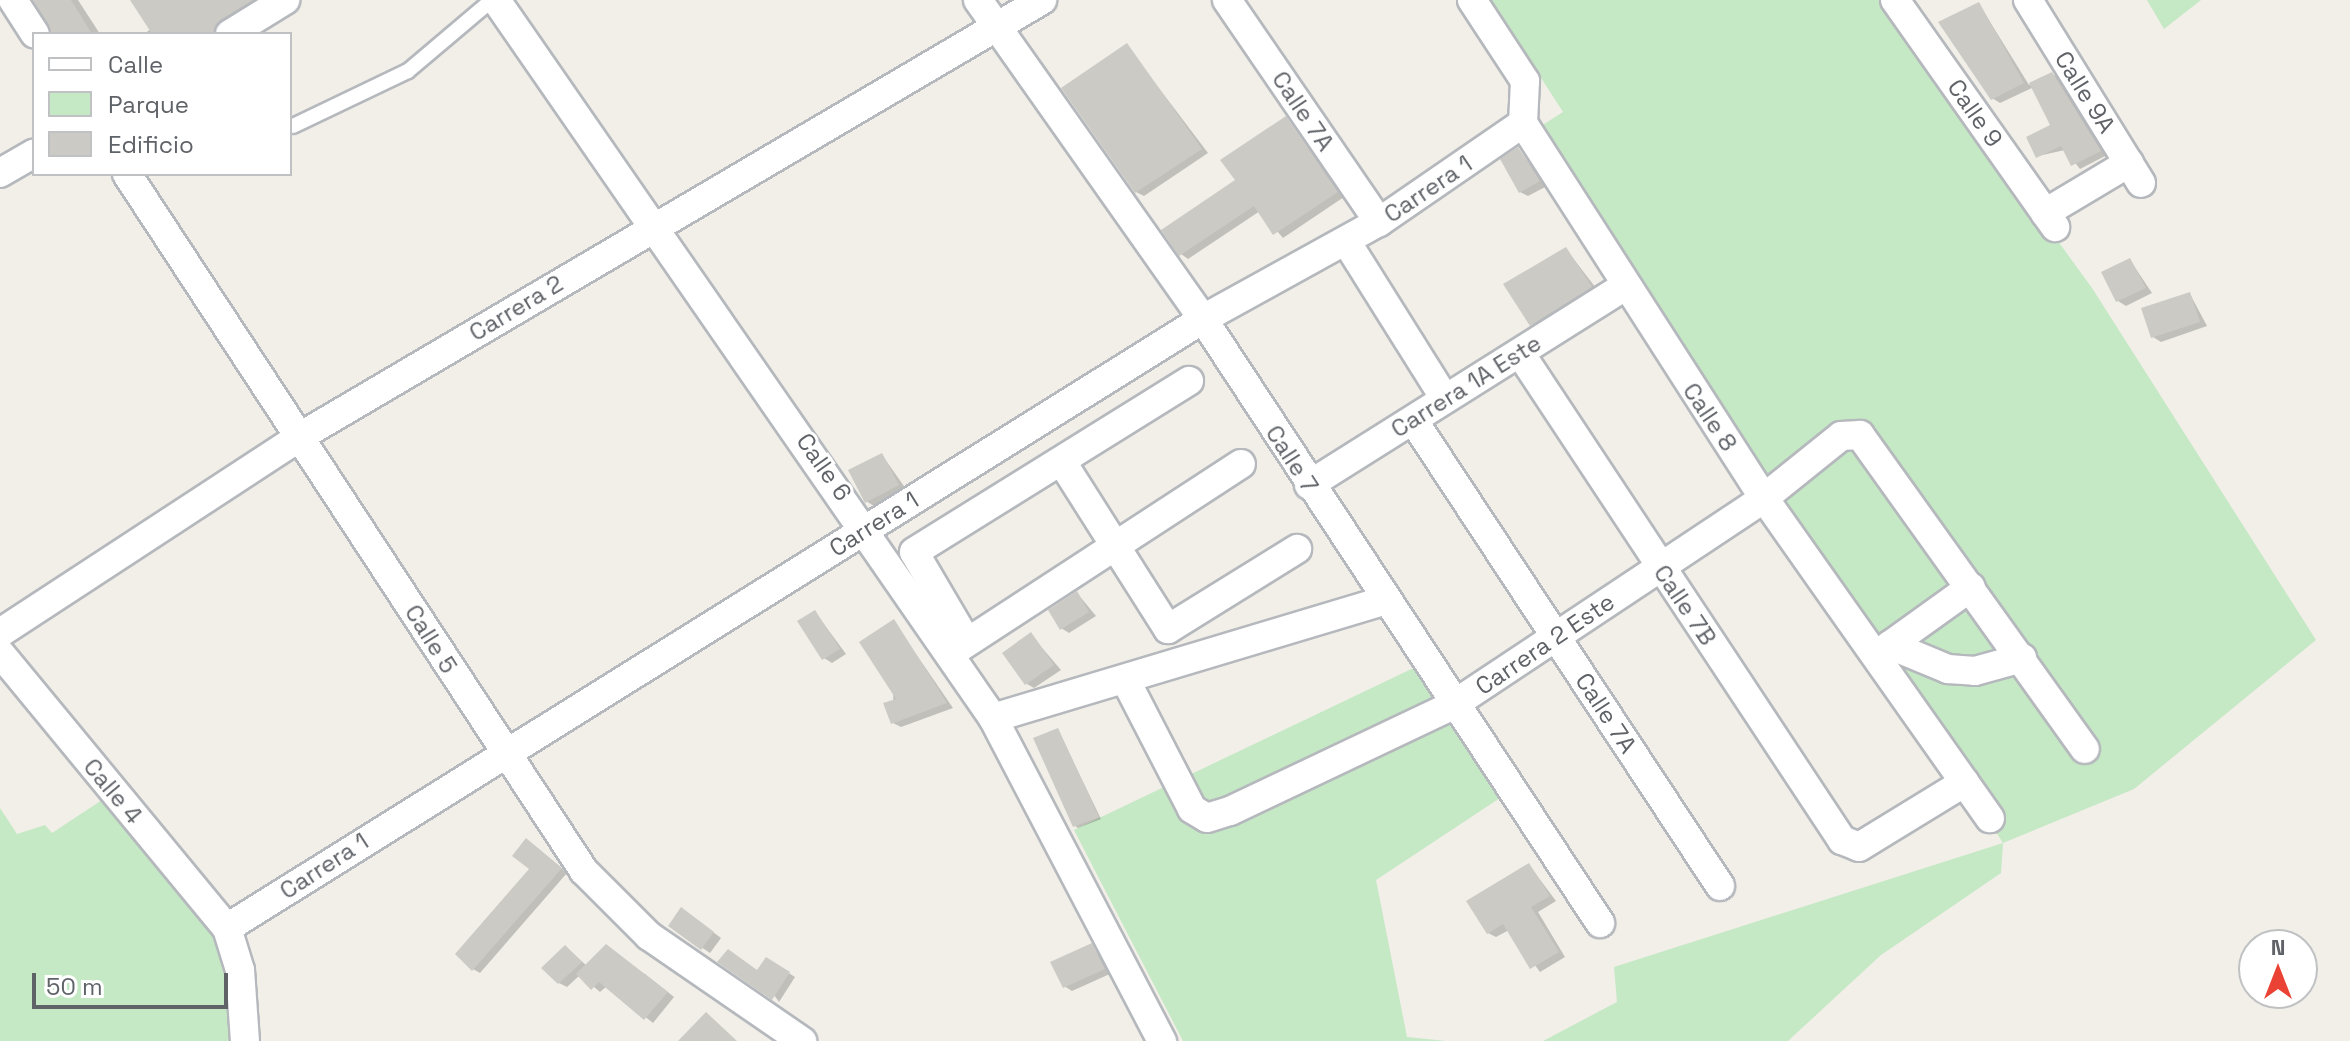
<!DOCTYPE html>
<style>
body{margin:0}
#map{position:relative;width:2350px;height:1041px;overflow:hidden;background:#f1efe8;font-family:"Space Grotesk",sans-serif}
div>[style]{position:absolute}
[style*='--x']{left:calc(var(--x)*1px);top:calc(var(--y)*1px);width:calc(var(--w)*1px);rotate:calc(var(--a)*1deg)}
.green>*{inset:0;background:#c5e8c5}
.shadow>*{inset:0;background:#0003}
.building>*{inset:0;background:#cccac5}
.roads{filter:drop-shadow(2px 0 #b5b8bc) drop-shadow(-2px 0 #b5b8bc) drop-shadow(0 2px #b5b8bc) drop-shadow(0 -2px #b5b8bc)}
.service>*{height:14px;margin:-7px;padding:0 7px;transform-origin:7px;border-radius:7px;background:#fff}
.minor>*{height:28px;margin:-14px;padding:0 14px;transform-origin:14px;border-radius:14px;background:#fff}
span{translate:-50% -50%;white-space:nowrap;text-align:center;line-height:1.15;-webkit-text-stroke:6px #fff;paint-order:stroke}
.street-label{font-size:24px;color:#5f6368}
.legend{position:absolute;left:32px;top:32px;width:260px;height:144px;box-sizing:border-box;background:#fff;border:2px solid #bfc1c3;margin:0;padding:10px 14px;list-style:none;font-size:24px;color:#5f6368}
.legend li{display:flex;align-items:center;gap:16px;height:40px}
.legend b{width:40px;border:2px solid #bfc1c3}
.north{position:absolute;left:2238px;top:929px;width:80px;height:80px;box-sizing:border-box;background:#fff;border:2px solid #bfc1c3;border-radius:50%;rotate:0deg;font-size:22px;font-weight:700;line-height:32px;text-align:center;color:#5f6368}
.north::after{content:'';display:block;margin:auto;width:28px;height:36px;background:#ea4335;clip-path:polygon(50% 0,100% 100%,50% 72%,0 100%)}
.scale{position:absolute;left:32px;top:973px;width:196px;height:36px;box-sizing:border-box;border:4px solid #5f6368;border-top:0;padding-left:10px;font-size:24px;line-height:28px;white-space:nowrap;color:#5f6368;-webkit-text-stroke:6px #fff;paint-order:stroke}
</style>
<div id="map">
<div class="green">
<i style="clip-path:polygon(1491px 0,1883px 0,2092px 288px,2316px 640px,2134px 789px,2003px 843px,2001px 873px,1881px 955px,1788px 1041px,1543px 1041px,1617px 1002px,1614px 967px,2003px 843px,1541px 126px,1563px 112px)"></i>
<i style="clip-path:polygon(2147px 0,2201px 0,2164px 29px)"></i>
<i style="clip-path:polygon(1424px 663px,1506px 794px,1376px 880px,1407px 1037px,1446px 1041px,1183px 1041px,1074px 830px)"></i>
<i style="clip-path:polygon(102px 800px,209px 925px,230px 965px,231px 1041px,0 1041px,0 808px,17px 834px,45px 825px,52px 833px)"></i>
</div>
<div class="shadow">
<i style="clip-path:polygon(35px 0,78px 0,100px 34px,57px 34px)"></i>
<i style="clip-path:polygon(132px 0,280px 0,226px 34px,144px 34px,151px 29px)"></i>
<i style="clip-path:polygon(1979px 4px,2029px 85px,2052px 74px,2059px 78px,2107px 155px,2080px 169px,2065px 150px,2038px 156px,2053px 126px,2034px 87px,2000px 103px,1992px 98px)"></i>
<i style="clip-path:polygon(1127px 46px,1208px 153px,1144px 196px,1136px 192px)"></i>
<i style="clip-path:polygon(1286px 118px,1344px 197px,1283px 238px,1260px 211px,1188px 259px,1181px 254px)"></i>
<i style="clip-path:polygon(1518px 149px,1547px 186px,1528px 196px,1520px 192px)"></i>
<i style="clip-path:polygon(1566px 249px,1599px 292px,1539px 329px,1532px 324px)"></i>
<i style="clip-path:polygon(2130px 260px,2152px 293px,2126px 306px,2118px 301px)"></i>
<i style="clip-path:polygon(2190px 294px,2207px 326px,2161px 342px,2153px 337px)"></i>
<i style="clip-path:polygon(882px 455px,906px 489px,874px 506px,866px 501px)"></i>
<i style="clip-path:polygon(1077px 593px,1096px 616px,1069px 633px,1061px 628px)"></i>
<i style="clip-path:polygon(815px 612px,846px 654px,832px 663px,824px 658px)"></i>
<i style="clip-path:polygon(894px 622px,953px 708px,901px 727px,893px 723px)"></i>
<i style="clip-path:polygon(1031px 635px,1061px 670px,1034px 688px,1027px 684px)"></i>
<i style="clip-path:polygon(1058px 730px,1101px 819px,1078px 828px,1075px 826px)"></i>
<i style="clip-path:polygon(533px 845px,567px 873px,480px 973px,473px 969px,532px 869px)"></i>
<i style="clip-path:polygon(1529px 865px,1556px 901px,1538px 912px,1565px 957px,1540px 972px,1509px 930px,1496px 937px,1488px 933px)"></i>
<i style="clip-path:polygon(689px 914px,721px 938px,710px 953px,670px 926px)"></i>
<i style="clip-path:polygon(1091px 945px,1112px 973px,1072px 991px,1064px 986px)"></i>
<i style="clip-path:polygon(566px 947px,587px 966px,645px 974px,674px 997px,653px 1023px,607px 986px,600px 992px,580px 975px,567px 987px,559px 983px)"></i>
<i style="clip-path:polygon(766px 959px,795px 977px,779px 1002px,758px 972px)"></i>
</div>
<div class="building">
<i style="clip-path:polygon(33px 0,71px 0,92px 34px,52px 34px)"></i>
<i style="clip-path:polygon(130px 0,253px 0,220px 20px,213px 34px,152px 34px)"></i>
<i style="clip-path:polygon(1979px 2px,2024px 83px,1991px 100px,1938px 22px)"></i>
<i style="clip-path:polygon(1127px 43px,1202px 149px,1135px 193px,1061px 88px)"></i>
<i style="clip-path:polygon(2052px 72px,2101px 151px,2071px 166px,2061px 146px,2036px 158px,2026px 137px,2050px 125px,2029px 83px)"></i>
<i style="clip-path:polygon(1286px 116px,1338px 192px,1273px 235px,1254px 206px,1179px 256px,1161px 230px,1235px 180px,1220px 160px)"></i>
<i style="clip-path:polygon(1518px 147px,1540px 181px,1519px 193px,1500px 159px)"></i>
<i style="clip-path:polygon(1566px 247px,1592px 287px,1530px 326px,1503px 284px)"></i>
<i style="clip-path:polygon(2130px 258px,2146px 288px,2116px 302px,2101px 272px)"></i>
<i style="clip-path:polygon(2190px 292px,2200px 322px,2151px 338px,2141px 308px)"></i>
<i style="clip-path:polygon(882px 453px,899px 485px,865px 503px,848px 470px)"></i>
<i style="clip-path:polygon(1077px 591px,1089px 612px,1060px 630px,1048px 610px)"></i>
<i style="clip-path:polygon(815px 610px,840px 649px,822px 660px,797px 621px)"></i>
<i style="clip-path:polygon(894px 619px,947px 703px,891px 724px,883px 703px,896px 699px,859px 642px)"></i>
<i style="clip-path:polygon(1031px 632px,1054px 665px,1025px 685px,1002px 653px)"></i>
<i style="clip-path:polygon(1058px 728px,1099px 817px,1073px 827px,1033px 738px)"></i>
<i style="clip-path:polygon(526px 838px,562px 868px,472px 971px,455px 954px,529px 869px,512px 856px)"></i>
<i style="clip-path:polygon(1529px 863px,1550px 896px,1531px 907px,1559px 952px,1530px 969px,1503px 924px,1487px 934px,1466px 901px)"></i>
<i style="clip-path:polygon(681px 907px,714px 932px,701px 950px,668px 926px)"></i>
<i style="clip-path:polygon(1092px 943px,1105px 969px,1063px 988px,1050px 962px)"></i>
<i style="clip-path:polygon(606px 944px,668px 992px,644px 1020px,599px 982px,591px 990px,576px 974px)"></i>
<i style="clip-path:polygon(565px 945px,582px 962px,558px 984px,541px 968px)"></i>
<i style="clip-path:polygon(728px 949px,757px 970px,766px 957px,790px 972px,772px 1000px,717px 962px)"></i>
<i style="clip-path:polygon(706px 1012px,737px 1041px,678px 1041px)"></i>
</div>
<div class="roads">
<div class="service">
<i style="--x:293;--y:126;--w:127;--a:-25.6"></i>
<i style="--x:408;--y:71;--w:110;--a:-40.2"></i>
</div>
<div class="minor">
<i style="--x:13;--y:0;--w:40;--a:57.1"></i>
<i style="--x:496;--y:0;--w:873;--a:55.31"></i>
<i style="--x:993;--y:718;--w:365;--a:62.4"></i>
<i style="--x:978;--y:0;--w:390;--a:54.8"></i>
<i style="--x:1203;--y:319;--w:723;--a:56.68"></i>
<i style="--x:1227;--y:0;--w:269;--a:55.6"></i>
<i style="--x:1472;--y:0;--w:97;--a:56.8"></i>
<i style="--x:1525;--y:81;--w:42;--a:92.7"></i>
<i style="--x:1895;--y:0;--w:278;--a:54.8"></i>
<i style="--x:2028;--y:0;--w:215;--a:58.3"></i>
<i style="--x:230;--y:34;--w:65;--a:-31.7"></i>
<i style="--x:1523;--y:123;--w:446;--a:57.3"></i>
<i style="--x:1764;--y:498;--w:392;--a:54.8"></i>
<i style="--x:0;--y:173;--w:39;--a:-30"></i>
<i style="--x:127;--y:174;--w:833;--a:56.75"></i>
<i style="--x:584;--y:871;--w:92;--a:45"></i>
<i style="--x:649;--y:936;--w:186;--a:34.5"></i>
<i style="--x:2045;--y:213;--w:98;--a:-30.8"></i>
<i style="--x:1346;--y:241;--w:186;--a:57.9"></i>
<i style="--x:1520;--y:353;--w:584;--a:56.53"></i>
<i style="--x:1842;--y:840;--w:18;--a:22"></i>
<i style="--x:1859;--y:847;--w:124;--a:-31.5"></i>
<i style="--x:1413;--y:420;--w:558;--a:56.62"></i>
<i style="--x:1062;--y:462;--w:198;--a:57.6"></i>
<i style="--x:1168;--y:629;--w:152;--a:-31.8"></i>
<i style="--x:1309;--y:485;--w:372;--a:-32.2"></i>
<i style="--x:0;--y:633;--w:360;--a:-33.2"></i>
<i style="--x:301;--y:436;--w:860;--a:-30.47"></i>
<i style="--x:967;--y:642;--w:104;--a:-120.5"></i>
<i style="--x:914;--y:552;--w:324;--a:-31.9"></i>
<i style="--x:1890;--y:645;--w:63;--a:22.5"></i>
<i style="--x:1948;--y:669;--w:27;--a:4"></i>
<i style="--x:1975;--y:671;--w:49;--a:-15.5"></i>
<i style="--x:0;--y:653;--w:357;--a:50.5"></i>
<i style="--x:227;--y:928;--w:44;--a:72.8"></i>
<i style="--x:240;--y:970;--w:71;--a:86"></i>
<i style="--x:951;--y:653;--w:346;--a:-33.1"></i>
<i style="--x:1879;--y:653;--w:113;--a:-35.7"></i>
<i style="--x:1125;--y:679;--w:146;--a:62.7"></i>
<i style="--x:1192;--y:809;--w:17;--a:31"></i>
<i style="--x:1207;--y:818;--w:24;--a:-17"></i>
<i style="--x:1230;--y:811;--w:247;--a:-25.4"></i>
<i style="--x:1453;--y:705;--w:374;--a:-33.6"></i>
<i style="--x:1764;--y:498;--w:99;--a:-38.8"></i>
<i style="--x:1841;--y:436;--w:19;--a:-3"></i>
<i style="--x:1860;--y:435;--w:386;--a:54.4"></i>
<i style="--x:993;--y:718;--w:408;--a:-16.7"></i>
<i style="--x:227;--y:928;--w:1150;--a:-31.96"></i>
<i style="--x:1203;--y:319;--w:201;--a:-28.9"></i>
<i style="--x:1379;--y:222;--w:175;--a:-34.5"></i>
</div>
</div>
<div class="street-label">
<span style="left:2085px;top:92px;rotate:58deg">Calle 9A</span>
<span style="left:1303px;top:111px;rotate:56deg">Calle 7A</span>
<span style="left:1975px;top:113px;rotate:55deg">Calle 9</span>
<span style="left:1428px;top:189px;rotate:-34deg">Carrera 1</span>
<span style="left:516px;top:308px;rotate:-31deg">Carrera 2</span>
<span style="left:1466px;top:386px;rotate:-32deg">Carrera 1A Este</span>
<span style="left:1710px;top:417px;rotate:56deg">Calle 8</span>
<span style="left:1292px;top:459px;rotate:57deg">Calle 7</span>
<span style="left:824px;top:467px;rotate:55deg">Calle 6</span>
<span style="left:874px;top:524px;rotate:-32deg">Carrera 1</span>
<span style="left:1685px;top:605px;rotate:56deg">Calle 7B</span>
<span style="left:431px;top:639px;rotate:58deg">Calle 5</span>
<span style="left:1545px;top:644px;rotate:-34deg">Carrera 2 Este</span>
<span style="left:1606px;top:713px;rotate:57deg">Calle 7A</span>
<span style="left:113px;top:791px;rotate:50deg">Calle 4</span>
<span style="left:324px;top:866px;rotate:-33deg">Carrera 1</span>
</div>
<ul class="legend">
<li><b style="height:10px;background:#fff"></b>Calle</li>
<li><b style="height:22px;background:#c5e8c5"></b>Parque</li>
<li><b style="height:22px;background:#cccac5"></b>Edificio</li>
</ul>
<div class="north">N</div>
<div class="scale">50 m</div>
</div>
